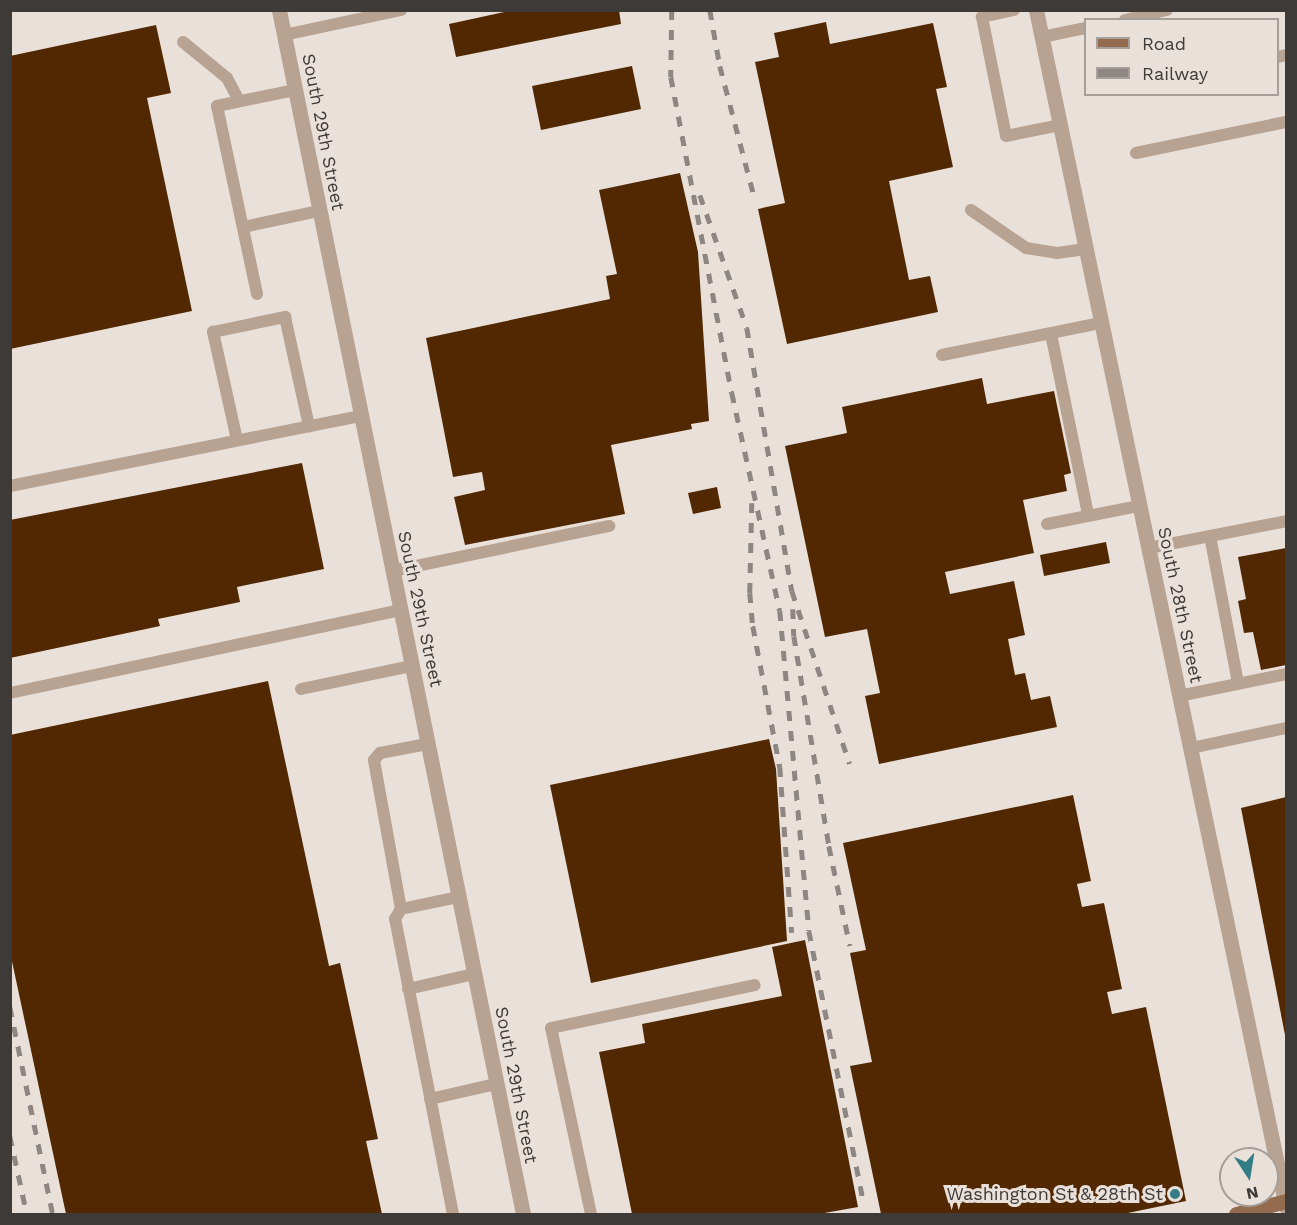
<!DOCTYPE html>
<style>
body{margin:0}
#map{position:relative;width:1297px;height:1225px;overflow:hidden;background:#e9e0da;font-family:"Work Sans",sans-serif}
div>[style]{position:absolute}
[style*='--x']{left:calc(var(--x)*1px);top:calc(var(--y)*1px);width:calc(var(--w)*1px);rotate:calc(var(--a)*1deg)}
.building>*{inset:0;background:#512801}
.service>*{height:12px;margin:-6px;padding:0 6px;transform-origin:6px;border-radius:6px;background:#b8a292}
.minor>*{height:15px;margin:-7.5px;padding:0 7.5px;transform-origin:7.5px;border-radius:7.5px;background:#b8a292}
.primary>*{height:15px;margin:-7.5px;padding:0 7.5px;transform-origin:7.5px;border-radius:7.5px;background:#936c4f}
.rail>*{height:4.5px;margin-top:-2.25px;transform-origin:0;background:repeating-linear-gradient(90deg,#8d8683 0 10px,transparent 0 20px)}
.dots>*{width:16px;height:16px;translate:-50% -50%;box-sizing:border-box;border:3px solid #e9e0da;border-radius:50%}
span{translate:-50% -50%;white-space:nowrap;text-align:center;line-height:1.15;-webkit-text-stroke:6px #e9e0da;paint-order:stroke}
.street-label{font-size:18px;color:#3e3a38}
.poi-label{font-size:18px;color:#3e3a38}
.right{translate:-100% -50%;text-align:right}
.frame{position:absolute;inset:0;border:12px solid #3e3a38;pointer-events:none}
.legend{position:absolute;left:1084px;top:18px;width:195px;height:78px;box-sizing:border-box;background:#e9e0da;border:2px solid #a59e99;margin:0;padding:8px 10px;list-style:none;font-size:18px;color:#3e3a38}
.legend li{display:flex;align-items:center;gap:12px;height:30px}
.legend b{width:30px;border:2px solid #a59e99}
.north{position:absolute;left:1219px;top:1147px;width:60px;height:60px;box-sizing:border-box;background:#e9e0da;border:2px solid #a59e99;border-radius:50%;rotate:168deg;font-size:16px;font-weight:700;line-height:24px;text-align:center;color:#3e3a38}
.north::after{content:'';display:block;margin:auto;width:21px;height:27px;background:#337b85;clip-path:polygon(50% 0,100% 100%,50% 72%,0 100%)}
</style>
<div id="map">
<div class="building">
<i style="clip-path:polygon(514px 10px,619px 10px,621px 24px,456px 57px,449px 24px)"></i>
<i style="clip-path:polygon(826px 22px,830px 44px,933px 23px,947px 87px,936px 89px,953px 167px,889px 181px,909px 280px,930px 276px,938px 312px,787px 344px,758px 209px,785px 203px,755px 62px,779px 57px,774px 33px)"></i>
<i style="clip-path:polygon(156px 25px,171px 93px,147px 98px,192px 311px,10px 349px,10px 56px)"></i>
<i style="clip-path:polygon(632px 66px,641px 109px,541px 130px,532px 86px)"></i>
<i style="clip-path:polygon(680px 173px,698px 252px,709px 421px,691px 424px,692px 429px,611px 445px,625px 514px,465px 545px,454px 497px,485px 490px,482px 472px,453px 477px,426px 338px,610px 299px,606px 276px,617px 274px,599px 190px)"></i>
<i style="clip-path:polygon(982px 378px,987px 404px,1054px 391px,1071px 473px,1064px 475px,1067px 491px,1023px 500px,1034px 553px,945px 572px,950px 594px,1014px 581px,1025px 635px,1008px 639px,1015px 675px,1025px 673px,1031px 700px,1050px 696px,1057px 727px,879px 764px,865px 696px,880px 693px,867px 629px,825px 637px,785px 446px,847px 433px,842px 407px)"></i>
<i style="clip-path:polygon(302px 463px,324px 569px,237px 587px,240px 602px,158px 619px,160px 626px,10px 658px,10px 520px)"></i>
<i style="clip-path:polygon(717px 487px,721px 508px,693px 514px,688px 493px)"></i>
<i style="clip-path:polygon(1106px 542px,1110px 563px,1044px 576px,1040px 555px)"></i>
<i style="clip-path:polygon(1286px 548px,1286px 665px,1261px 670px,1253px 632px,1244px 633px,1238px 601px,1246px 599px,1238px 557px)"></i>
<i style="clip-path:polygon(268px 681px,329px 966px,340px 963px,378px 1139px,366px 1141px,382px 1214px,66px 1214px,10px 952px,10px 735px)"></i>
<i style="clip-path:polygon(769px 739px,776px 769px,787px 941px,591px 983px,550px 785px)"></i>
<i style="clip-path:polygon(1073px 795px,1091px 881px,1077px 884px,1082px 907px,1104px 903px,1122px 989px,1107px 992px,1112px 1014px,1146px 1007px,1186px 1201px,1123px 1214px,881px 1214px,850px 1066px,872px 1062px,850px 953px,866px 950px,843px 843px)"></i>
<i style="clip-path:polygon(1286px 797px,1286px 1035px,1285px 1035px,1241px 808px)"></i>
<i style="clip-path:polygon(805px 940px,858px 1207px,819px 1214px,632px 1214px,599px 1052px,645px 1043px,642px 1024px,782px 996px,772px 947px)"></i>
</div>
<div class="service">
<i style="--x:1014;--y:10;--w:33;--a:168"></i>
<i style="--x:982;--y:17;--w:121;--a:78.6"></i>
<i style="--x:1006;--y:136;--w:55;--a:-11.5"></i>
<i style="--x:1125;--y:20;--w:43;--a:-13.4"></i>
<i style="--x:284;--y:35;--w:120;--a:-12.1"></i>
<i style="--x:1042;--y:37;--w:45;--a:-11.6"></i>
<i style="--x:183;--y:42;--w:57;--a:39.3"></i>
<i style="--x:227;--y:78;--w:26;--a:62"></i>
<i style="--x:1278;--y:57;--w:8;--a:-14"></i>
<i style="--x:1136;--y:153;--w:153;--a:-11.7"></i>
<i style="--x:971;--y:210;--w:67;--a:34.6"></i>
<i style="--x:1026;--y:248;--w:31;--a:9"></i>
<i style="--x:1057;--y:253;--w:29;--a:-8"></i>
<i style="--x:243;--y:227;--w:78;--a:-11.9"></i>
<i style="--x:257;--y:294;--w:192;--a:-102"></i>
<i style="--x:217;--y:106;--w:80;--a:-11.6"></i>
<i style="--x:1051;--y:334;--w:185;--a:78.4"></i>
<i style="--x:942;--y:355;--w:162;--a:-11.4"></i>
<i style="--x:237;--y:440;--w:111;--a:-102.5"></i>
<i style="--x:213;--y:332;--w:74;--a:-11.8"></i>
<i style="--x:285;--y:317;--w:112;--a:77.6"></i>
<i style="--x:10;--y:486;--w:358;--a:-11.3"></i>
<i style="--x:1047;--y:524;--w:94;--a:-11.1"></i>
<i style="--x:1210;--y:536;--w:150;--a:79.2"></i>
<i style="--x:1149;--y:548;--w:140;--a:-11.1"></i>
<i style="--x:392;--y:571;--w:222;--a:-11.7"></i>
<i style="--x:301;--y:689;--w:112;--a:-11.8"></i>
<i style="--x:10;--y:693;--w:399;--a:-12"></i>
<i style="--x:1179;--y:696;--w:109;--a:-11.6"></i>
<i style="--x:1191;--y:748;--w:97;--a:-11.9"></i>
<i style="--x:401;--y:909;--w:151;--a:-100.3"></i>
<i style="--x:374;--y:760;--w:9;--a:-49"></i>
<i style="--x:380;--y:753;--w:48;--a:-10.8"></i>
<i style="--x:408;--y:989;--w:68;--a:-12.8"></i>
<i style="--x:430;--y:1099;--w:68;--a:-12.8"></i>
<i style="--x:453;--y:1214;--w:301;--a:-101.1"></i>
<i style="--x:395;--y:919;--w:12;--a:-59"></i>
<i style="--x:401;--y:909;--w:58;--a:-11.9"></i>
<i style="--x:591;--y:1214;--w:190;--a:-102.1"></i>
<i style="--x:551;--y:1028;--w:208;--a:-11.9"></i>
</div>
<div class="minor">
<i style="--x:279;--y:10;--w:1228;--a:78.54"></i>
<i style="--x:1036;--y:10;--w:1223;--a:78.2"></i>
</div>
<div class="primary">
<i style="--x:1236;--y:1214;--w:52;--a:-14.6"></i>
</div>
<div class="rail">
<i style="--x:672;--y:10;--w:67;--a:90.9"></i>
<i style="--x:671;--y:77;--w:322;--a:79.1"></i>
<i style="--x:732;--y:393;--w:223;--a:77.6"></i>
<i style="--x:780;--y:611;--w:321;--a:84.8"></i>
<i style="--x:809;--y:931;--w:272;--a:78.6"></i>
<i style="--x:710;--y:10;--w:57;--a:79.9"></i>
<i style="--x:720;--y:66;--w:134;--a:75.3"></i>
<i style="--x:700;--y:195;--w:141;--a:70.5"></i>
<i style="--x:747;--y:328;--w:267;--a:80.3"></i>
<i style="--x:792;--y:591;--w:182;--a:71.5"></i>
<i style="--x:752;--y:503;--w:90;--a:91.3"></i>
<i style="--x:750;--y:593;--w:33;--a:85"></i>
<i style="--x:753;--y:626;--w:144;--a:79.2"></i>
<i style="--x:780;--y:767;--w:166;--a:85.9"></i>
<i style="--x:793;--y:609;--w:27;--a:88"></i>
<i style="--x:794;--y:636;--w:213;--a:80.5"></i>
<i style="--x:829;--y:846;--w:102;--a:78.1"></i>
<i style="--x:10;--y:1007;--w:211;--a:78.3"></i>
<i style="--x:10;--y:1136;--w:80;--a:77.7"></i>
</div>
<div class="dots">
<i style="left:1175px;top:1194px;background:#337b85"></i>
</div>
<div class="street-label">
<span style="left:323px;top:132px;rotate:79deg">South 29th Street</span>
<span style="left:1180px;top:605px;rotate:78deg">South 28th Street</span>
<span style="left:420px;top:609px;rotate:78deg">South 29th Street</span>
<span style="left:516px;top:1085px;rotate:79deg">South 29th Street</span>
</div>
<div class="poi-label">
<span class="right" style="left:1163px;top:1194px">Washington St &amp; 28th St</span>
</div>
<div class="frame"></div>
<ul class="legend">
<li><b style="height:8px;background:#936c4f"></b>Road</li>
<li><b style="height:8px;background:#8d8683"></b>Railway</li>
</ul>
<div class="north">N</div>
</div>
